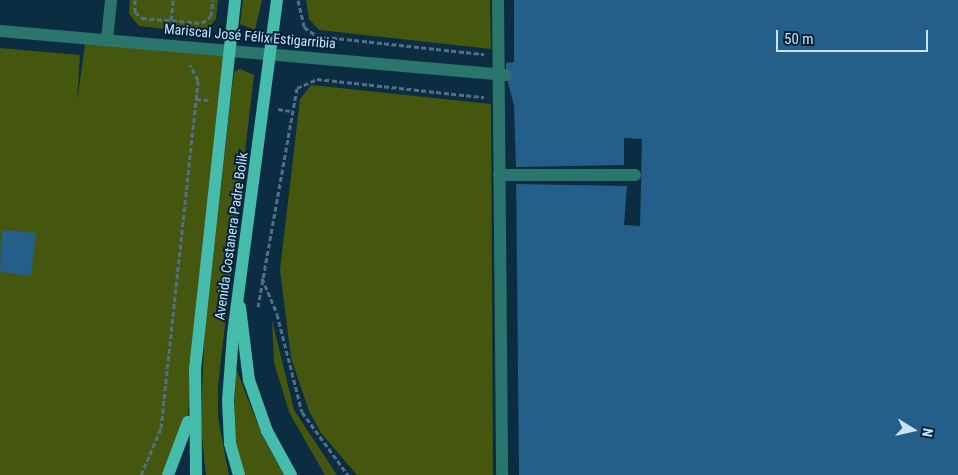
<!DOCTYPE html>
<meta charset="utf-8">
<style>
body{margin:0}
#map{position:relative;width:958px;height:475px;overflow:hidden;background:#0c2c42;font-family:"Roboto Condensed",sans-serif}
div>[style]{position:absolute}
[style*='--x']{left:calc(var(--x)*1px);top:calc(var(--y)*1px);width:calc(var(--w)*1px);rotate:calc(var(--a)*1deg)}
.green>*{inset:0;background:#45570e}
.water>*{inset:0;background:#235f89}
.pier>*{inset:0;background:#0c2c42}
.path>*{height:3px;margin-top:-1.5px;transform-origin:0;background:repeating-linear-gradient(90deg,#517087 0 5px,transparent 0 7.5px)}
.minor>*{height:12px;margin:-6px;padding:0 6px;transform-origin:6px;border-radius:6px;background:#2a766c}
.major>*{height:12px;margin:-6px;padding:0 6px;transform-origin:6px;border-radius:6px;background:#45bcac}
span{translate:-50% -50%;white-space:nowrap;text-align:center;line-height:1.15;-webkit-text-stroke:4px #022237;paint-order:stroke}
.street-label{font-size:14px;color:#c5e3fc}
.north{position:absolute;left:888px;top:405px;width:50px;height:50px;-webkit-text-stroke:4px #022237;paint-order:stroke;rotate:100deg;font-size:14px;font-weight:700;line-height:20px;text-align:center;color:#c5e3fc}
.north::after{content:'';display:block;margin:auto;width:18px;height:22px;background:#c5e3fc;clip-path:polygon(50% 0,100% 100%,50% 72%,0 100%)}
.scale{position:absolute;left:776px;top:30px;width:152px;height:22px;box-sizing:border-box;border:2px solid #c5e3fc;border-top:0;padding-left:6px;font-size:15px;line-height:18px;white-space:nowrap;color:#c5e3fc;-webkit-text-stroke:4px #022237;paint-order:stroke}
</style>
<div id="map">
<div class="green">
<i style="clip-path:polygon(130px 0,218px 0,216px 19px,204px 33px,139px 26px,129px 14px)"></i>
<i style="clip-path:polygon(243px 0,262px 0,255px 30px,240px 24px)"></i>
<i style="clip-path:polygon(306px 0,490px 0,491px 49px,319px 30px,309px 19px)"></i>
<i style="clip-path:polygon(86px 37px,230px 48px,186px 432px,168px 475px,0 475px,0 48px,80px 55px,77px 102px)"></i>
<i style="clip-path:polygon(240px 69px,254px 75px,218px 386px,218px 418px,229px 475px,206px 475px,201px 429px,204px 340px,231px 96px,234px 72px)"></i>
<i style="clip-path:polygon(311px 85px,491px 104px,493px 475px,357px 475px,321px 433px,309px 411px,291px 358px,280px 270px,300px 99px)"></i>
<i style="clip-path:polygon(272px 320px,294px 410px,337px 475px,325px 475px,290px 414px,274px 363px)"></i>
<i style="clip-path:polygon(236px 368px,261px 433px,284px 475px,243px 475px,233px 437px)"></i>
</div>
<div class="water">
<i style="clip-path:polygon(514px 0,958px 0,958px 475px,519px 475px,516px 167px,514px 106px,506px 75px,506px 63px,514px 62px)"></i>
<i style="clip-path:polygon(2px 230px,36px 233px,31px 276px,0 272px)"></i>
</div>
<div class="pier">
<i style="clip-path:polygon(624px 138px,642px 139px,640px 226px,624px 225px,627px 186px,516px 184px,516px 167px,624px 165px)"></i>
</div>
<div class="path">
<i style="--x:135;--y:0;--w:12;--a:90"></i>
<i style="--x:135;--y:12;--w:9;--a:41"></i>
<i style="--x:142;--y:18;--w:60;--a:4.8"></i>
<i style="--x:202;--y:23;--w:11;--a:-38"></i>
<i style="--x:211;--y:16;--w:16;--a:-83"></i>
<i style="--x:298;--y:0;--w:28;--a:77"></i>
<i style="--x:304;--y:27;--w:16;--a:35"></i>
<i style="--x:317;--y:36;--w:168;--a:6.2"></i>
<i style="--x:171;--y:20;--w:20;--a:-84"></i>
<i style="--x:196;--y:99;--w:14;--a:4"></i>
<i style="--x:278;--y:109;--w:12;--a:9"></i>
<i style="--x:262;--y:278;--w:39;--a:67"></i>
<i style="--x:277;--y:314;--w:101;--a:75.7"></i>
<i style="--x:302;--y:412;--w:78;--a:53.9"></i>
<i style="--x:258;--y:307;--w:222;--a:-79.9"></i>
<i style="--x:297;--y:88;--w:22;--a:-24"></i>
<i style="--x:317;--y:79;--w:168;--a:6.2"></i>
<i style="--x:141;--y:475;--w:51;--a:-66.9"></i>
<i style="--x:161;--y:428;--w:350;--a:-83.9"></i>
<i style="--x:198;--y:80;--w:17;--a:-118"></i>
</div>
<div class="minor">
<i style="--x:498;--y:0;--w:475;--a:89.5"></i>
<i style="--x:0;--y:31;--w:508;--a:4.97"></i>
<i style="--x:107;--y:39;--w:39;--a:-84"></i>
<i style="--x:499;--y:175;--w:136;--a:0"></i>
</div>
<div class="major">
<i style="--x:240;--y:307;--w:74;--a:83"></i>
<i style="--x:249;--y:380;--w:54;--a:70.6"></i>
<i style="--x:267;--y:431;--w:50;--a:61.4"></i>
<i style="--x:168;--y:475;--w:57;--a:-69.3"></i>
<i style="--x:196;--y:475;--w:106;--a:-90.5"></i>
<i style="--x:195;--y:369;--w:371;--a:-83.8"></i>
<i style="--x:239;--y:475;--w:33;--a:-106"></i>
<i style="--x:230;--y:443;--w:42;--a:-92.7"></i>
<i style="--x:228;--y:401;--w:67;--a:-85.7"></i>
<i style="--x:233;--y:334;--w:337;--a:-82.5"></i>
</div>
<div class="street-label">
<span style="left:250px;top:36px;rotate:5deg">Mariscal José Félix Estigarribia</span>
<span style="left:231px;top:236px;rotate:-82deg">Avenida Costanera Padre Bolik</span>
</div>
<div class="north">N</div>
<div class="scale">50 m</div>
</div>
